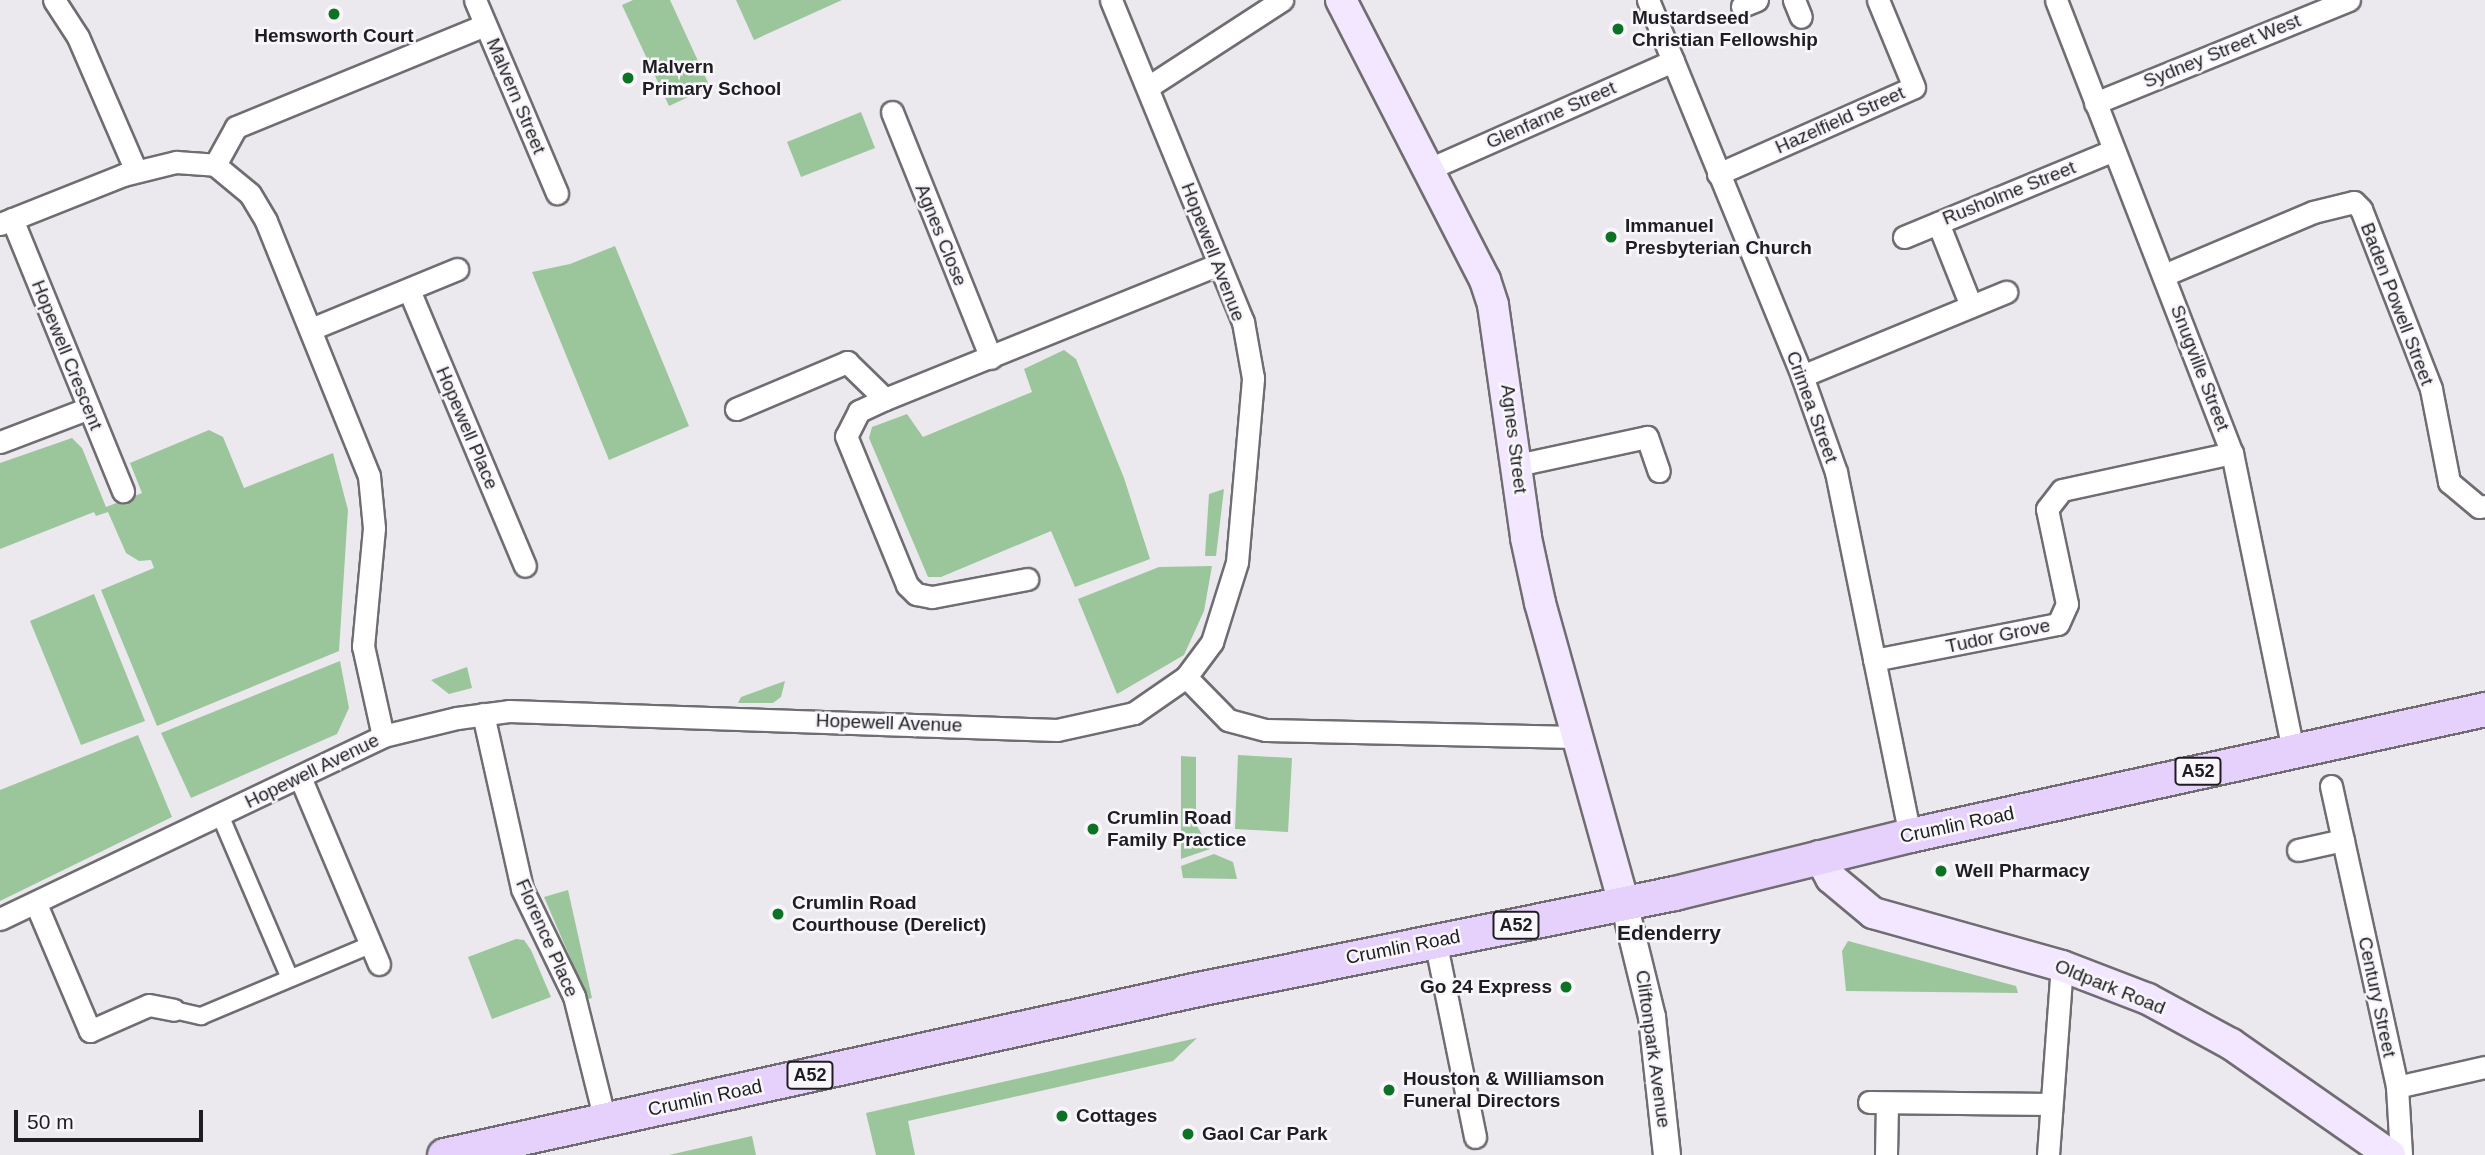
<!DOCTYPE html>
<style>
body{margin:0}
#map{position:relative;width:2485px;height:1155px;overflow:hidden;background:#ebe8ee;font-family:Helvetica,sans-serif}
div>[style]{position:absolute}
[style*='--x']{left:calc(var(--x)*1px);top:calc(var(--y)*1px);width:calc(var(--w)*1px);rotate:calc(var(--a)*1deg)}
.green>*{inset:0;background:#9bc69c}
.roads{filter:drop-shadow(2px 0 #706d72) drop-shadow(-2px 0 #706d72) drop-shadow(0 2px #706d72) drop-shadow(0 -2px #706d72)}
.pedestrian>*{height:16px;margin:-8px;padding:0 8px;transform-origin:8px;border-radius:8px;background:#fff}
.minor>*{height:21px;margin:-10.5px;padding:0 10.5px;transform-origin:10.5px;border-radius:10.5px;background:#fff}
.tertiary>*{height:26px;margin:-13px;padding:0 13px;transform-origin:13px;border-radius:13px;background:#fff}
.secondary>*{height:30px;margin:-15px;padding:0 15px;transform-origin:15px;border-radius:15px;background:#f2e7fe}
.primary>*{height:33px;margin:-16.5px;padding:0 16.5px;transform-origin:16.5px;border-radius:16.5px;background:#e6d0fc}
.dots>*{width:19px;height:19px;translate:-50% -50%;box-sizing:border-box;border:4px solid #f8f6fb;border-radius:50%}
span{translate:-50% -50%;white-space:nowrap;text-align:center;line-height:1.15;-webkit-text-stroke:5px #f8f6fb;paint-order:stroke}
.shield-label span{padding:2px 5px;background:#f8f6fb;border:2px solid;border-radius:5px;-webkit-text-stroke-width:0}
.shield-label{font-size:18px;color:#1e1e20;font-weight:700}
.poi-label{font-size:19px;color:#1e1e20;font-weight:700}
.left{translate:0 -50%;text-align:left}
.right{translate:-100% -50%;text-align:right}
.street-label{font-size:19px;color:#1e1e20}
.neighbourhood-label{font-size:21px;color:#1e1e20;font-weight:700}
.scale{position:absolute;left:14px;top:1110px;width:189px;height:32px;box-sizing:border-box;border:4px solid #1e1e20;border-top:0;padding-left:9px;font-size:21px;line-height:24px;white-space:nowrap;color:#1e1e20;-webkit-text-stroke:5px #f8f6fb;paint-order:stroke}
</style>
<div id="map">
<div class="green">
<i style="clip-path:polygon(633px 0,670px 0,710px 87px,669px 106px,622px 5px)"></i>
<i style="clip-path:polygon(736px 0,842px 0,754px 40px)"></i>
<i style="clip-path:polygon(861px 112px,875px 148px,801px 177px,787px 142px)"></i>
<i style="clip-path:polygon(615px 246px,689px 426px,609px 460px,532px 272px,570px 264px)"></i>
<i style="clip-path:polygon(1064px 350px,1076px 359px,1124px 478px,1150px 559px,1075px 587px,1051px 531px,941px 577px,928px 577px,869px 438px,872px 427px,907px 414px,923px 437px,1032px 392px,1024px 369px)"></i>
<i style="clip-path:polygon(209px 430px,223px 437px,244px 488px,333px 453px,348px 510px,339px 651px,157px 726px,101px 590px,154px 568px,151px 560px,139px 561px,126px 553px,108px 512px,96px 516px,94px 512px,0 549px,0 463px,72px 438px,82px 448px,106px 507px,142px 493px,130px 463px)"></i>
<i style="clip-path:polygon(1224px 489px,1216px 556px,1205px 556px,1209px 494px)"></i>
<i style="clip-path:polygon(1212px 566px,1204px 611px,1184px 655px,1117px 694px,1078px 599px,1159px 567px)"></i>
<i style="clip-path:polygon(94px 594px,145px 721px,81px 745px,30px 621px)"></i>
<i style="clip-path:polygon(340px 661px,349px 708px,337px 734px,191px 798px,161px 733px)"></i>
<i style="clip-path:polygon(467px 667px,472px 688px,449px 694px,431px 680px)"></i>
<i style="clip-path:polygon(785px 681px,781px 697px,773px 703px,738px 703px,741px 697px)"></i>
<i style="clip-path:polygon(138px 735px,172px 817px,0 901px,0 790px)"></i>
<i style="clip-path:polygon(1238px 755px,1292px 758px,1288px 832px,1235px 829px)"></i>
<i style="clip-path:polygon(1181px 756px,1196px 757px,1196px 824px,1210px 849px,1181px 859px)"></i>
<i style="clip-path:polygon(1214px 854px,1233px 862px,1237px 879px,1183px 878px,1181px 866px)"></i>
<i style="clip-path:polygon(568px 890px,592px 998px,588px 999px,544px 897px)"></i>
<i style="clip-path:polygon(516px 939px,524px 940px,531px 950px,551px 997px,492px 1019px,468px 957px)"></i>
<i style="clip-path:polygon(1848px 941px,2016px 986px,2018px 993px,1846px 991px,1842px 951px)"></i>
<i style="clip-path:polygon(1197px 1038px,1173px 1061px,908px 1121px,915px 1155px,876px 1155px,866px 1113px)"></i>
<i style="clip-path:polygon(752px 1136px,756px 1155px,669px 1155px)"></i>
</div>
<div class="roads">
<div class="pedestrian">
<i style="--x:220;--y:815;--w:177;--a:66.8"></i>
<i style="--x:174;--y:1010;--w:28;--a:13"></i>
<i style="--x:201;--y:1016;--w:183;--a:-22.8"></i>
</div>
<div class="minor">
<i style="--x:54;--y:0;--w:44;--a:57"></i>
<i style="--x:78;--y:37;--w:146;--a:66.6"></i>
<i style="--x:475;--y:0;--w:210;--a:67"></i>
<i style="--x:1648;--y:0;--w:406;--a:67.7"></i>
<i style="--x:1802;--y:376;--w:102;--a:70.5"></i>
<i style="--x:1836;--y:472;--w:370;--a:78.5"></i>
<i style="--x:1794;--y:0;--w:18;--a:68"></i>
<i style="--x:2056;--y:0;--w:486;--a:68.8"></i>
<i style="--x:2232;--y:453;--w:303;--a:78.4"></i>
<i style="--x:1742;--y:6;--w:16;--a:-22"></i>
<i style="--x:1148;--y:87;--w:160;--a:-33"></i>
<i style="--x:2095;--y:103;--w:274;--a:-22.1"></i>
<i style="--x:892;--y:112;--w:265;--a:68.1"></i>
<i style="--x:215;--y:165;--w:43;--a:-61.1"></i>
<i style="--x:236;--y:127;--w:269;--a:-22.3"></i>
<i style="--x:1429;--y:169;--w:267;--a:-23.9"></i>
<i style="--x:1718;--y:174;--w:214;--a:-23.9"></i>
<i style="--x:1914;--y:87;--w:94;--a:-112.5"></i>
<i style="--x:12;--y:219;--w:294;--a:67.8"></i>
<i style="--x:1938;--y:223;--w:89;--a:68.3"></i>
<i style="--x:0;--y:224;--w:132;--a:-21.7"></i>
<i style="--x:123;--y:175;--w:55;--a:-13.8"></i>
<i style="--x:176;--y:162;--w:39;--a:4"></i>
<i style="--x:215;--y:165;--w:45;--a:39.6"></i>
<i style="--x:250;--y:194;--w:31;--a:59"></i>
<i style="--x:266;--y:221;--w:275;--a:68"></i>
<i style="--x:369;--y:476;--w:52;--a:84.5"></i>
<i style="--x:374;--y:528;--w:119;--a:95.3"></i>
<i style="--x:363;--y:646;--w:92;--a:77.5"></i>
<i style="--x:1904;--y:237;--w:227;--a:-22.5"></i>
<i style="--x:2164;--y:275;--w:162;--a:-22.9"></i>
<i style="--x:2313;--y:212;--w:42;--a:-13.7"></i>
<i style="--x:2354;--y:202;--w:10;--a:45"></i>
<i style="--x:2361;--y:209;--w:193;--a:68.7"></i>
<i style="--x:2431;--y:389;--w:95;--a:79"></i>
<i style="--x:2449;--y:482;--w:39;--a:40"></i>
<i style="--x:2479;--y:507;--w:6;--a:-9"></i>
<i style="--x:409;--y:290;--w:299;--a:67.2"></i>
<i style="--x:311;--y:329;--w:158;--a:-22.3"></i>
<i style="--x:1802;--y:376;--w:221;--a:-22.4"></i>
<i style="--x:885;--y:399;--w:29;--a:155"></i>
<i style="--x:859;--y:411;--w:28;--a:117"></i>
<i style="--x:846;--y:436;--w:161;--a:67.7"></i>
<i style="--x:907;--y:585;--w:13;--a:45"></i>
<i style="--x:916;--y:594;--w:16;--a:11"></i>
<i style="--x:932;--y:597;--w:97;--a:-10.7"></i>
<i style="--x:736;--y:409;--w:121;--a:-22.9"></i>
<i style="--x:847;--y:362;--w:53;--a:44.2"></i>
<i style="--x:885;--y:399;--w:360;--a:-22"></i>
<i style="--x:0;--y:442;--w:95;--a:-20.9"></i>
<i style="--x:1517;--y:465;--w:133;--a:-12.2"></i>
<i style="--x:1647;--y:437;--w:36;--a:71"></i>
<i style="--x:1874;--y:660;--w:187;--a:-11.1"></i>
<i style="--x:2058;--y:624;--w:22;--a:-66"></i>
<i style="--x:2067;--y:604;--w:97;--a:-101.9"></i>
<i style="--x:2047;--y:509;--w:24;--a:-52"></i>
<i style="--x:2062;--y:490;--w:174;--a:-12.3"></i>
<i style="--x:1186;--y:677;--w:60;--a:45.7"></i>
<i style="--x:1228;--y:720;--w:39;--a:15"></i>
<i style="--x:1266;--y:730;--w:310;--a:1.3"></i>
<i style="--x:483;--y:714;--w:179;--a:77.4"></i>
<i style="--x:522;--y:889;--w:119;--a:64.1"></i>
<i style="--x:574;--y:996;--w:128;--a:76"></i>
<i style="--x:300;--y:777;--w:203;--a:67.1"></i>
<i style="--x:2331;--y:786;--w:308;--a:77.6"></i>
<i style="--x:2397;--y:1087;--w:68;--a:86.6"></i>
<i style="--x:2298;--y:850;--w:46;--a:-12.5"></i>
<i style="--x:36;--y:904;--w:138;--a:67"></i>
<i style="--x:90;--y:1031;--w:64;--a:-23.8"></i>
<i style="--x:149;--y:1005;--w:25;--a:11"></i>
<i style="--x:0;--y:919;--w:424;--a:-25.5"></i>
<i style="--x:383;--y:736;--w:76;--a:-13.7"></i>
<i style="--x:457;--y:718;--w:52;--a:-7.7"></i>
<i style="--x:509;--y:711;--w:548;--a:1.99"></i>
<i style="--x:1057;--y:730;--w:79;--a:-12.4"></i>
<i style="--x:1134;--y:713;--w:63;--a:-34.7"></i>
<i style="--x:1186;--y:677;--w:44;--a:-53.4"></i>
<i style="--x:1212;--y:642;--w:84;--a:-72.6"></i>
<i style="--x:1237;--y:562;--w:185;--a:-85"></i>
<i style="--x:1253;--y:378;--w:57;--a:-100.1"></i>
<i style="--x:1243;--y:322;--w:348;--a:-112.3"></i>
<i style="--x:1435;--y:940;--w:201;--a:78.5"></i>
<i style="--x:2397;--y:1087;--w:90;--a:-12.8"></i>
<i style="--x:1869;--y:1102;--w:182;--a:0.6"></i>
<i style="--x:1886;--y:1155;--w:52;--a:-88.9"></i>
<i style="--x:2048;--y:1155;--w:190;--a:-85.8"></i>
</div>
<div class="tertiary">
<i style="--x:1624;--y:903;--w:117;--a:76.2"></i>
<i style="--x:1652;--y:1017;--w:139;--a:83.8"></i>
</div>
<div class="secondary">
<i style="--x:1341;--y:0;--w:315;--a:62.8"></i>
<i style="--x:1485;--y:280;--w:26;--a:72"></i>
<i style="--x:1493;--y:305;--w:235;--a:81.9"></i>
<i style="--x:1526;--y:538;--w:66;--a:77.8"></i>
<i style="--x:1540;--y:603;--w:312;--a:74.4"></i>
<i style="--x:1819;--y:856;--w:25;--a:61"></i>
<i style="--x:1831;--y:878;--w:55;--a:39.8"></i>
<i style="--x:1873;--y:913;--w:196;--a:15.7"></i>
<i style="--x:2062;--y:966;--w:92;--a:21"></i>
<i style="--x:2148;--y:999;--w:94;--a:28.5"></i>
<i style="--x:2231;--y:1044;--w:194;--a:34.9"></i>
</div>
<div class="primary">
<i style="--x:444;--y:1155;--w:767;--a:-12.42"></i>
<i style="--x:1193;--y:990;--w:491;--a:-11.4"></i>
<i style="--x:1674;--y:893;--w:243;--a:-13.8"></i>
<i style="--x:1910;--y:835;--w:589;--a:-12.36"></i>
</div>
</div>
<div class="dots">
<i style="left:334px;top:14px;background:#0d7324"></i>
<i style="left:1618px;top:29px;background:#0d7324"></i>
<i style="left:628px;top:78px;background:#0d7324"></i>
<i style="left:1611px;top:237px;background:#0d7324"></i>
<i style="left:1093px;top:829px;background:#0d7324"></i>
<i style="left:1941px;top:871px;background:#0d7324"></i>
<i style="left:778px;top:914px;background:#0d7324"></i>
<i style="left:1566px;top:987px;background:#0d7324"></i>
<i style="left:1389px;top:1090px;background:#0d7324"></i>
<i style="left:1062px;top:1116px;background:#0d7324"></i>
<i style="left:1188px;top:1134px;background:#0d7324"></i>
</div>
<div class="shield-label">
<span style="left:2198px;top:771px">A52</span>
<span style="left:1516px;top:925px">A52</span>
<span style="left:810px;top:1075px">A52</span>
</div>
<div class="poi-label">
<span class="left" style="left:1632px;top:29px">Mustardseed<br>Christian Fellowship</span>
<span style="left:334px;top:36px">Hemsworth Court</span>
<span class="left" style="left:642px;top:78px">Malvern<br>Primary School</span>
<span class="left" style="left:1625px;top:237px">Immanuel<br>Presbyterian Church</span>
<span class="left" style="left:1107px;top:829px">Crumlin Road<br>Family Practice</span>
<span class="left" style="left:1955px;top:871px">Well Pharmacy</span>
<span class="left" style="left:792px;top:914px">Crumlin Road<br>Courthouse (Derelict)</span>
<span class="right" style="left:1552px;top:987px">Go 24 Express</span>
<span class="left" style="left:1403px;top:1090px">Houston &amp; Williamson<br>Funeral Directors</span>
<span class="left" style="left:1076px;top:1116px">Cottages</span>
<span class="left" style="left:1202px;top:1134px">Gaol Car Park</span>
</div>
<div class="street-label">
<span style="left:2222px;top:51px;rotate:-22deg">Sydney Street West</span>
<span style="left:516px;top:96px;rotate:67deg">Malvern Street</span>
<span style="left:1551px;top:115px;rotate:-24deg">Glenfarne Street</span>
<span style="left:1840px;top:120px;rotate:-24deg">Hazelfield Street</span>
<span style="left:2009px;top:193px;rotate:-22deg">Rusholme Street</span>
<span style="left:941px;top:235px;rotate:68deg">Agnes Close</span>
<span style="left:1213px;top:252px;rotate:69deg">Hopewell Avenue</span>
<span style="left:2397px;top:304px;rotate:69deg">Baden Powell Street</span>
<span style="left:67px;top:355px;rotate:68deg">Hopewell Crescent</span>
<span style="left:2200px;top:368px;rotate:69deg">Snugville Street</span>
<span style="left:1812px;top:407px;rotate:70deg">Crimea Street</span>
<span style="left:467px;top:428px;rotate:67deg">Hopewell Place</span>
<span style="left:1514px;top:439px;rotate:83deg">Agnes Street</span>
<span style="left:1998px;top:636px;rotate:-12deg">Tudor Grove</span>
<span style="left:889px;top:723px;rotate:2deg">Hopewell Avenue</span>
<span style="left:312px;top:771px;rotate:-26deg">Hopewell Avenue</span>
<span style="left:1957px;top:825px;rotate:-12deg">Crumlin Road</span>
<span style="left:547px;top:938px;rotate:66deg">Florence Place</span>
<span style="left:1403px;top:947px;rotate:-11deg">Crumlin Road</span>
<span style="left:2110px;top:987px;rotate:22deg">Oldpark Road</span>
<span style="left:2377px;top:997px;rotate:78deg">Century Street</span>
<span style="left:1653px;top:1049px;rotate:82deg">Cliftonpark Avenue</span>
<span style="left:705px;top:1098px;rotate:-12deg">Crumlin Road</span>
</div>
<div class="neighbourhood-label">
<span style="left:1669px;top:933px">Edenderry</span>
</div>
<div class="scale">50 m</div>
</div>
